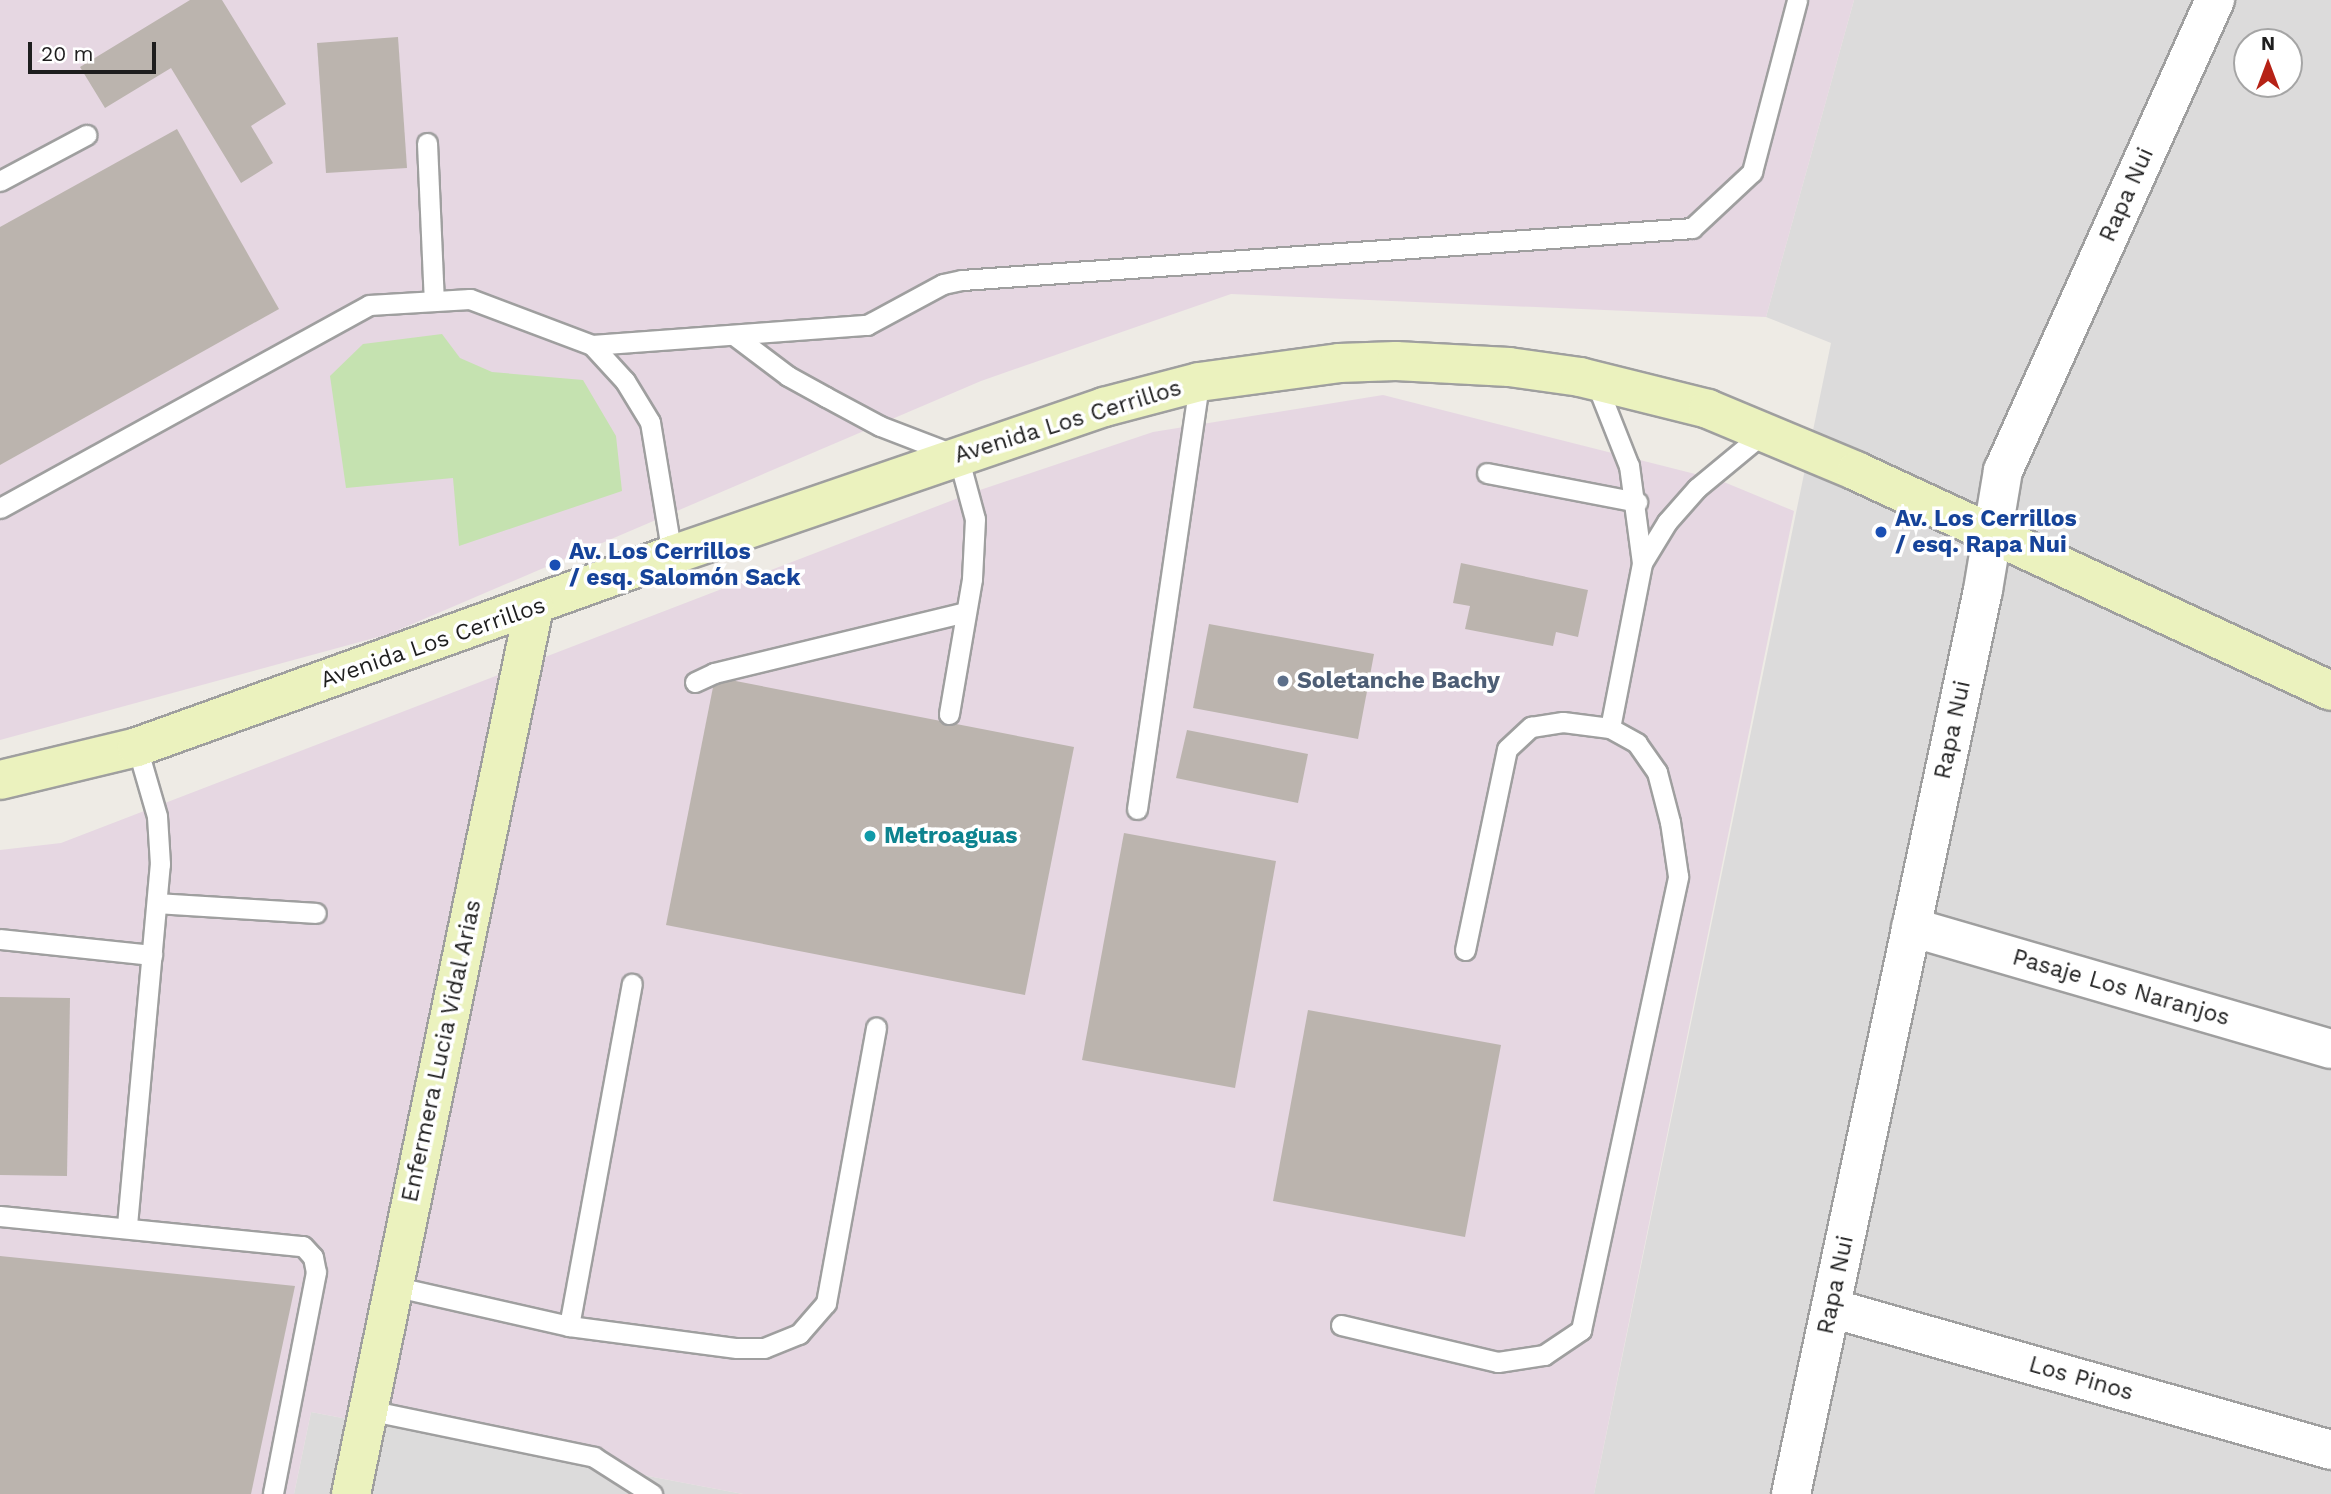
<!DOCTYPE html>
<meta charset="utf-8">
<style>
body{margin:0}
#map{position:relative;width:2331px;height:1494px;overflow:hidden;background:#eeebe5;font-family:"Work Sans",sans-serif}
div>[style]{position:absolute}
[style*='--x']{left:calc(var(--x)*1px);top:calc(var(--y)*1px);width:calc(var(--w)*1px);rotate:calc(var(--a)*1deg)}
.residential>*{inset:0;background:#dcdbdb}
.industrial>*{inset:0;background:#e6d7e2}
.grass>*{inset:0;background:#c5e2b0}
.building>*{inset:0;background:#bbb4ae}
.roads{filter:drop-shadow(2px 0 #9f9f9f) drop-shadow(-2px 0 #9f9f9f) drop-shadow(0 2px #9f9f9f) drop-shadow(0 -2px #9f9f9f)}
.lane>*{height:19px;margin:-9.5px;padding:0 9.5px;transform-origin:9.5px;border-radius:9.5px;background:#fff}
.street>*{height:38px;margin:-19px;padding:0 19px;transform-origin:19px;border-radius:19px;background:#fff}
.secondary>*{height:38px;margin:-19px;padding:0 19px;transform-origin:19px;border-radius:19px;background:#ebf2be}
.dots>*{width:19px;height:19px;translate:-50% -50%;box-sizing:border-box;border:4px solid #fff;border-radius:50%}
span{translate:-50% -50%;white-space:nowrap;text-align:center;line-height:1.15;-webkit-text-stroke:7px #fff;paint-order:stroke}
.street-label{font-size:23px;color:#1e1e1e}
.transit-label{font-size:23px;color:#164399;font-weight:700}
.left{translate:0 -50%;text-align:left}
.service-label{font-size:23px;color:#4e5e75;font-weight:700}
.culture-label{font-size:23px;color:#0d838f;font-weight:700}
.north{position:absolute;left:2233px;top:28px;width:70px;height:70px;box-sizing:border-box;background:#fff;border:2px solid #a5a5a5;border-radius:50%;rotate:0deg;font-size:19px;font-weight:700;line-height:28px;text-align:center;color:#1e1e1e}
.north::after{content:'';display:block;margin:auto;width:24px;height:32px;background:#b62216;clip-path:polygon(50% 0,100% 100%,50% 72%,0 100%)}
.scale{position:absolute;left:28px;top:42px;width:128px;height:32px;box-sizing:border-box;border:4px solid #1e1e1e;border-top:0;padding-left:9px;font-size:21px;line-height:24px;white-space:nowrap;color:#1e1e1e;-webkit-text-stroke:5px #fff;paint-order:stroke}
</style>
<div id="map">
<div class="residential">
<i style="clip-path:polygon(evenodd,1854px 0,2331px 0,2331px 1494px,1594px 1494px,1831px 343px,1766px 317px,1854px 0,2247px 42px,2289px 42px,2289px 84px,2247px 84px,2247px 42px)"></i>
<i style="clip-path:polygon(311px 1412px,743px 1494px,294px 1494px)"></i>
</div>
<div class="industrial">
<i style="clip-path:polygon(0 0,1854px 0,1766px 317px,1231px 294px,981px 381px,389px 634px,0 740px)"></i>
<i style="clip-path:polygon(1383px 395px,1719px 480px,1794px 511px,1594px 1494px,743px 1494px,311px 1412px,294px 1494px,0 1494px,0 850px,61px 843px,974px 492px,1153px 432px)"></i>
</div>
<div class="grass">
<i style="clip-path:polygon(442px 334px,460px 358px,492px 372px,583px 380px,616px 436px,622px 491px,459px 546px,453px 478px,346px 488px,330px 376px,363px 344px)"></i>
</div>
<div class="building">
<i style="clip-path:polygon(190px 0,222px 0,286px 104px,251px 126px,273px 163px,241px 183px,171px 68px,105px 108px,80px 67px)"></i>
<i style="clip-path:polygon(398px 37px,407px 168px,326px 173px,317px 43px)"></i>
<i style="clip-path:polygon(177px 129px,279px 309px,0 465px,0 227px)"></i>
<i style="clip-path:polygon(1461px 563px,1588px 590px,1578px 637px,1556px 632px,1553px 646px,1465px 629px,1470px 606px,1453px 603px)"></i>
<i style="clip-path:polygon(1209px 624px,1374px 654px,1358px 739px,1193px 708px)"></i>
<i style="clip-path:polygon(715px 677px,1074px 747px,1025px 995px,666px 925px)"></i>
<i style="clip-path:polygon(1187px 730px,1308px 754px,1298px 803px,1176px 778px)"></i>
<i style="clip-path:polygon(1124px 833px,1276px 861px,1235px 1088px,1082px 1060px)"></i>
<i style="clip-path:polygon(0 997px,70px 998px,67px 1176px,0 1175px)"></i>
<i style="clip-path:polygon(1308px 1010px,1501px 1045px,1465px 1237px,1273px 1201px)"></i>
<i style="clip-path:polygon(0 1256px,295px 1286px,251px 1494px,0 1494px)"></i>
</div>
<div class="roads">
<div class="lane">
<i style="--x:427;--y:143;--w:158;--a:87.5"></i>
<i style="--x:0;--y:181;--w:98;--a:-28.1"></i>
<i style="--x:735;--y:336;--w:66;--a:37"></i>
<i style="--x:788;--y:376;--w:43;--a:28.9"></i>
<i style="--x:826;--y:397;--w:61;--a:28.2"></i>
<i style="--x:880;--y:426;--w:84;--a:21"></i>
<i style="--x:958;--y:456;--w:65;--a:74.9"></i>
<i style="--x:975;--y:519;--w:60;--a:92.9"></i>
<i style="--x:972;--y:579;--w:137;--a:99.7"></i>
<i style="--x:592;--y:345;--w:49;--a:47.5"></i>
<i style="--x:625;--y:381;--w:48;--a:58.6"></i>
<i style="--x:650;--y:422;--w:135;--a:80.6"></i>
<i style="--x:1487;--y:473;--w:153;--a:10.9"></i>
<i style="--x:0;--y:508;--w:421;--a:-28.8"></i>
<i style="--x:369;--y:305;--w:101;--a:-3.4"></i>
<i style="--x:470;--y:299;--w:130;--a:20.7"></i>
<i style="--x:592;--y:345;--w:276;--a:-4.2"></i>
<i style="--x:867;--y:325;--w:86;--a:-28.3"></i>
<i style="--x:943;--y:284;--w:19;--a:-12"></i>
<i style="--x:962;--y:280;--w:732;--a:-4.07"></i>
<i style="--x:1692;--y:228;--w:82;--a:-43"></i>
<i style="--x:1752;--y:172;--w:178;--a:-75.3"></i>
<i style="--x:1642;--y:563;--w:48;--a:-58.6"></i>
<i style="--x:1667;--y:522;--w:45;--a:-48.6"></i>
<i style="--x:1697;--y:488;--w:89;--a:-39.6"></i>
<i style="--x:695;--y:682;--w:21;--a:-25"></i>
<i style="--x:714;--y:673;--w:259;--a:-13.6"></i>
<i style="--x:1137;--y:809;--w:431;--a:-81.7"></i>
<i style="--x:157;--y:903;--w:159;--a:3.6"></i>
<i style="--x:0;--y:939;--w:153;--a:6"></i>
<i style="--x:1465;--y:950;--w:205;--a:-78.2"></i>
<i style="--x:1507;--y:749;--w:33;--a:-43"></i>
<i style="--x:1531;--y:727;--w:32;--a:-9"></i>
<i style="--x:1563;--y:722;--w:47;--a:7.3"></i>
<i style="--x:0;--y:1216;--w:304;--a:5.7"></i>
<i style="--x:303;--y:1246;--w:15;--a:48"></i>
<i style="--x:313;--y:1257;--w:15;--a:79"></i>
<i style="--x:316;--y:1272;--w:226;--a:101"></i>
<i style="--x:127;--y:1225;--w:363;--a:-84.8"></i>
<i style="--x:160;--y:864;--w:48;--a:-93.6"></i>
<i style="--x:157;--y:816;--w:72;--a:-106.2"></i>
<i style="--x:393;--y:1286;--w:180;--a:12.8"></i>
<i style="--x:569;--y:1326;--w:169;--a:7.5"></i>
<i style="--x:737;--y:1348;--w:27;--a:0"></i>
<i style="--x:764;--y:1348;--w:38;--a:-22"></i>
<i style="--x:799;--y:1334;--w:41;--a:-48.9"></i>
<i style="--x:826;--y:1303;--w:280;--a:-79.7"></i>
<i style="--x:1341;--y:1325;--w:161;--a:13.3"></i>
<i style="--x:1498;--y:1362;--w:47;--a:-8.7"></i>
<i style="--x:1544;--y:1355;--w:45;--a:-34"></i>
<i style="--x:1581;--y:1330;--w:464;--a:-77.9"></i>
<i style="--x:1678;--y:876;--w:55;--a:-98.4"></i>
<i style="--x:1670;--y:822;--w:52;--a:-104.6"></i>
<i style="--x:1657;--y:772;--w:35;--a:-125"></i>
<i style="--x:1637;--y:743;--w:31;--a:-151"></i>
<i style="--x:1610;--y:728;--w:168;--a:-79"></i>
<i style="--x:1642;--y:563;--w:98;--a:-97.6"></i>
<i style="--x:1629;--y:466;--w:92;--a:-111.6"></i>
<i style="--x:569;--y:1326;--w:348;--a:-79.6"></i>
<i style="--x:368;--y:1410;--w:231;--a:11.7"></i>
<i style="--x:594;--y:1457;--w:69;--a:32.5"></i>
</div>
<div class="street">
<i style="--x:1911;--y:927;--w:437;--a:16.2"></i>
<i style="--x:1831;--y:1308;--w:520;--a:15.85"></i>
<i style="--x:1791;--y:1494;--w:924;--a:-78.01"></i>
<i style="--x:1983;--y:590;--w:121;--a:-80.5"></i>
<i style="--x:2003;--y:471;--w:517;--a:-65.77"></i>
</div>
<div class="secondary">
<i style="--x:0;--y:780;--w:141;--a:-13.5"></i>
<i style="--x:137;--y:747;--w:568;--a:-19.74"></i>
<i style="--x:672;--y:555;--w:457;--a:-18.9"></i>
<i style="--x:1104;--y:407;--w:98;--a:-14.7"></i>
<i style="--x:1199;--y:382;--w:141;--a:-7.7"></i>
<i style="--x:1339;--y:363;--w:57;--a:-2"></i>
<i style="--x:1396;--y:361;--w:113;--a:3"></i>
<i style="--x:1509;--y:367;--w:72;--a:8"></i>
<i style="--x:1580;--y:377;--w:132;--a:14"></i>
<i style="--x:1708;--y:409;--w:160;--a:22.7"></i>
<i style="--x:1856;--y:471;--w:523;--a:24.85"></i>
<i style="--x:351;--y:1494;--w:906;--a:-78.34"></i>
</div>
</div>
<div class="dots">
<i style="left:1881px;top:532px;background:#1a4fb4"></i>
<i style="left:555px;top:565px;background:#1a4fb4"></i>
<i style="left:1283px;top:681px;background:#5c6f8a"></i>
<i style="left:870px;top:836px;background:#0f9aa8"></i>
</div>
<div class="street-label">
<span style="left:2127px;top:195px;rotate:-66deg">Rapa Nui</span>
<span style="left:1068px;top:422px;rotate:-17deg">Avenida Los Cerrillos</span>
<span style="left:433px;top:643px;rotate:-19deg">Avenida Los Cerrillos</span>
<span style="left:1953px;top:730px;rotate:-78deg">Rapa Nui</span>
<span style="left:2121px;top:988px;rotate:16deg">Pasaje Los Naranjos</span>
<span style="left:442px;top:1051px;rotate:-78deg">Enfermera Lucia Vidal Arias</span>
<span style="left:1836px;top:1285px;rotate:-78deg">Rapa Nui</span>
<span style="left:2081px;top:1379px;rotate:16deg">Los Pinos</span>
</div>
<div class="transit-label">
<span class="left" style="left:1895px;top:532px">Av. Los Cerrillos<br>/ esq. Rapa Nui</span>
<span class="left" style="left:569px;top:565px">Av. Los Cerrillos<br>/ esq. Salomón Sack</span>
</div>
<div class="service-label">
<span class="left" style="left:1297px;top:681px">Soletanche Bachy</span>
</div>
<div class="culture-label">
<span class="left" style="left:884px;top:836px">Metroaguas</span>
</div>
<div class="north">N</div>
<div class="scale">20 m</div>
</div>
